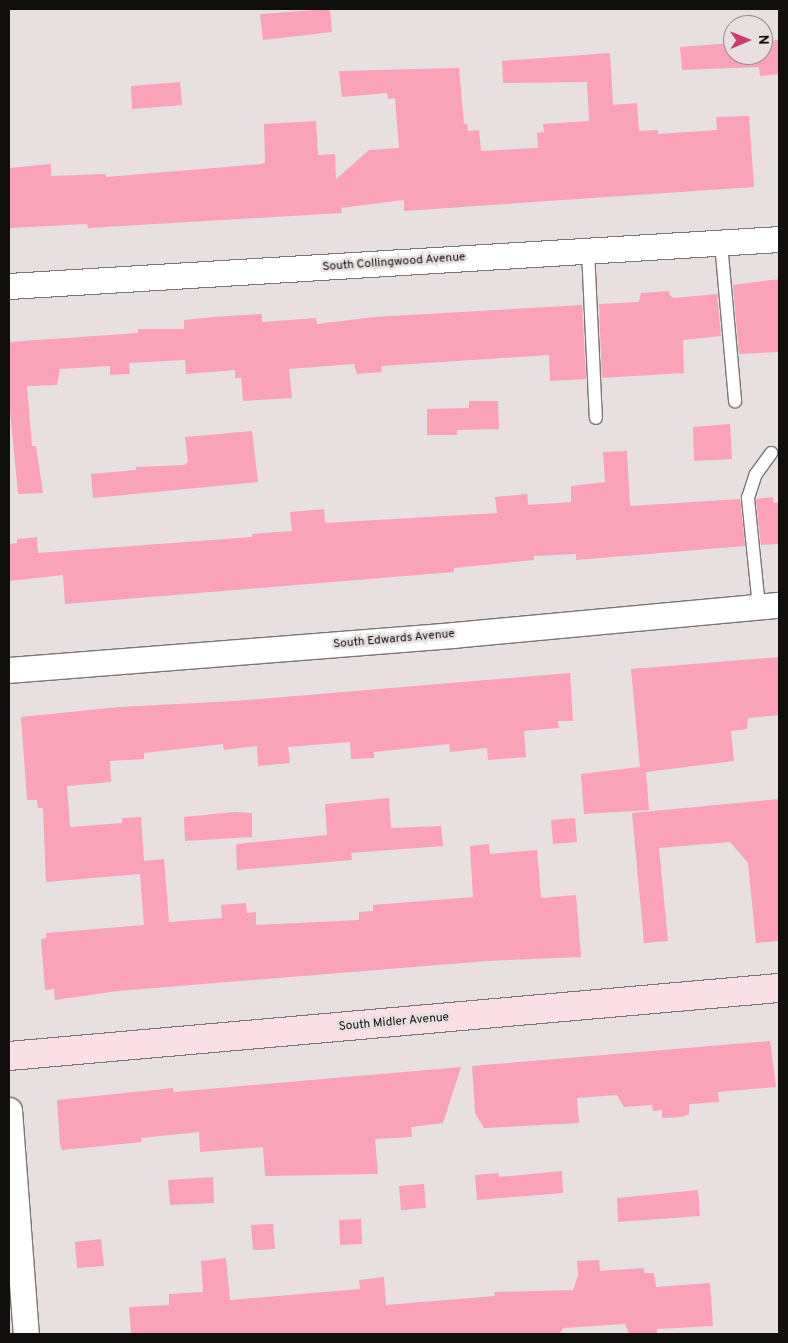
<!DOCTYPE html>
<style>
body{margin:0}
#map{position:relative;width:788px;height:1343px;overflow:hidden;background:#e7dfe0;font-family:Overpass,sans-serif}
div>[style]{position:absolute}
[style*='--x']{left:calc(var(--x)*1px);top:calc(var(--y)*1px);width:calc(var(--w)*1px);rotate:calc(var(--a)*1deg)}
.building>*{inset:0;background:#faa2b7}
.roads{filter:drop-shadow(1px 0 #7d7577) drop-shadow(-1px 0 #7d7577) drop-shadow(0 1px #7d7577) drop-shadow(0 -1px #7d7577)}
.lane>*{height:12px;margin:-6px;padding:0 6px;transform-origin:6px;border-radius:6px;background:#fff}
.street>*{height:25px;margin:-12.5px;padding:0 12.5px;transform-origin:12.5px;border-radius:12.5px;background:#fff}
.secondary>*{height:28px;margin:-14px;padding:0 14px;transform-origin:14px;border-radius:14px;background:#fae0e6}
span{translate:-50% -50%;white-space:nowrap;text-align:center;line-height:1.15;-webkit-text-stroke:5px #e7dfe0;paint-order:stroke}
.street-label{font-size:12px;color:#110e0e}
.frame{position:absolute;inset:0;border:10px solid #110e0e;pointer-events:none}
.north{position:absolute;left:723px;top:15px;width:50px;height:50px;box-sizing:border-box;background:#e7dfe0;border:1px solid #918b8c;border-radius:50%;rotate:89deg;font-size:14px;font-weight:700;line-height:20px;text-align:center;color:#110e0e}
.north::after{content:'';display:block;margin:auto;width:18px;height:22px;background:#c93c6b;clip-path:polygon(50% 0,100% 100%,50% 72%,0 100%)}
</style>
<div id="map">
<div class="building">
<i style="clip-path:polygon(330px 9px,332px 32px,263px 40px,260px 14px)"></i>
<i style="clip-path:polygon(779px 40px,779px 74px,760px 76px,759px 67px,682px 70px,680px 47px,733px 43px,733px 55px,763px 55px,763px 41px)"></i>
<i style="clip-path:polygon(610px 53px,613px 105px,637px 103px,639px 131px,658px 130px,658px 134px,717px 130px,716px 117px,749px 116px,754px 187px,404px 211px,404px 200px,341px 208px,342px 213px,88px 228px,87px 224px,9px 228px,9px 168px,51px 164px,51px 176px,106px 174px,106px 177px,262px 164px,265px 162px,264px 124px,316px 121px,318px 155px,335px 154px,336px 179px,369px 150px,399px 148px,395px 98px,388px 99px,387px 93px,342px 97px,339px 71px,459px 68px,464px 124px,467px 124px,468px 131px,479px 130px,481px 151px,538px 148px,537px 133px,544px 132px,543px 124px,589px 121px,587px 82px,503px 83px,502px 61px)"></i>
<i style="clip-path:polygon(180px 82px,182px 105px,132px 109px,131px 86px)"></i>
<i style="clip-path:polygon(779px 279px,779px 352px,739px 354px,733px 285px)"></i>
<i style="clip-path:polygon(669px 291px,670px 296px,674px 298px,717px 294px,721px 336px,683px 340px,684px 373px,602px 378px,599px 304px,639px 302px,641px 293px)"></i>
<i style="clip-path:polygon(582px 305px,586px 379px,550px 381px,549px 355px,381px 366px,382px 372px,357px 374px,354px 364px,289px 369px,292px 398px,243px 401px,241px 378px,235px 378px,235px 370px,186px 374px,185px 360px,129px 363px,130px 374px,110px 375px,110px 366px,60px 369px,57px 385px,27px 386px,32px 446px,36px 446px,43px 493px,18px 494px,9px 400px,9px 342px,138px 333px,138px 329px,184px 329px,184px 320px,213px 317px,262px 314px,262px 322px,316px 318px,317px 324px,374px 317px)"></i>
<i style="clip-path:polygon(469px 401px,498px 401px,499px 429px,457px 430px,457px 435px,427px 435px,427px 409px,469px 408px)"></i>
<i style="clip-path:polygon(730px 424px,732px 459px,694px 461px,693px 427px)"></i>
<i style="clip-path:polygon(252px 431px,258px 482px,93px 498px,91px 474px,136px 470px,136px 467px,184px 465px,188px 462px,185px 437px)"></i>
<i style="clip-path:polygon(627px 451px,630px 506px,740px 499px,745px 546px,576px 560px,576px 554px,534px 556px,534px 560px,454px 568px,454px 572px,65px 604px,63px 575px,9px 581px,9px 544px,17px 543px,17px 539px,37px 537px,38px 553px,252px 537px,252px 534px,292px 531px,290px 512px,324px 509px,325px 523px,497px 513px,495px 497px,527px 494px,528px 505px,571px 502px,571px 486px,605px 482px,603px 452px)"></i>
<i style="clip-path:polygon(773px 497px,774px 503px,779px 502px,779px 544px,761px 545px,756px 499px)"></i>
<i style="clip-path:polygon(779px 657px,779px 715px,748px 718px,747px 729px,731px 731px,734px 761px,646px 772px,649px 810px,584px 814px,581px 774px,640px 767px,631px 669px)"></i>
<i style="clip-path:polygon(570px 673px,573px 721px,558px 721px,559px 728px,524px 731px,526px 757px,488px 760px,487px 748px,450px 752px,449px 744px,374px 752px,374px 758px,351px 759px,350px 742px,288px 747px,290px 763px,258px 766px,257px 746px,224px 750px,223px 744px,144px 753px,144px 759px,110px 761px,111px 782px,67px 786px,70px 827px,122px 823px,122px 818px,141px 817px,144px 861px,164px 859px,169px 922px,222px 918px,221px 905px,246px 903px,247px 913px,256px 912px,256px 925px,359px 920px,359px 912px,373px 911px,373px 905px,473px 897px,470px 846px,489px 844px,490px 854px,537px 850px,541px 898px,576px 895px,581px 957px,487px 961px,118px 991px,55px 1000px,54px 989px,45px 990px,41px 939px,46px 938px,46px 933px,144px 925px,140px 874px,46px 882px,43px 808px,38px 808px,37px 800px,27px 800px,21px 717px,119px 707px,235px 701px)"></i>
<i style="clip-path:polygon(389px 798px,391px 828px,441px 826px,443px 846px,351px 853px,352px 860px,237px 870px,236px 844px,327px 835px,325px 804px)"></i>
<i style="clip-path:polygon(779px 799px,779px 941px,756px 943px,748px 863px,730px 842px,659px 848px,668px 941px,644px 943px,632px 813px)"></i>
<i style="clip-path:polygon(235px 812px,252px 813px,252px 837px,185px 841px,184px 817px)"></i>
<i style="clip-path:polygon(575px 818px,577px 842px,553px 844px,551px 820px)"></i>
<i style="clip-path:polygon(770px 1041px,776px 1087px,718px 1092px,719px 1102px,689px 1104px,689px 1114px,682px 1117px,662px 1118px,662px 1110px,653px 1111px,652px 1105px,624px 1107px,617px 1095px,577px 1098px,579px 1123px,484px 1128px,475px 1113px,472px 1066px)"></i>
<i style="clip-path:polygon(461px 1067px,443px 1123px,411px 1127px,412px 1137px,375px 1139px,378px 1174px,265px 1176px,263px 1147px,200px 1152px,199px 1132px,141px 1138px,142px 1142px,62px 1150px,60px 1144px,57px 1100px,173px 1088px,174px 1092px)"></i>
<i style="clip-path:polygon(562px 1171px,563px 1193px,477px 1200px,475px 1175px,499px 1173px,499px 1177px)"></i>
<i style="clip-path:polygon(213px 1177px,214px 1203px,170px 1205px,168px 1180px)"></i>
<i style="clip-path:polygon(424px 1184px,426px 1208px,401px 1210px,399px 1186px)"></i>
<i style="clip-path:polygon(698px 1190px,700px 1216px,618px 1222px,617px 1198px)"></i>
<i style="clip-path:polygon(361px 1219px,362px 1244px,340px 1245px,339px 1220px)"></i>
<i style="clip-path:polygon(273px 1224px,275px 1249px,253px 1250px,251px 1225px)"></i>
<i style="clip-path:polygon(101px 1239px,104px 1266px,77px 1268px,75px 1242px)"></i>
<i style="clip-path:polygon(226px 1258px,230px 1300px,360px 1289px,359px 1280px,384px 1277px,386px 1305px,495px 1296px,494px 1292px,573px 1290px,578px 1275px,577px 1261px,599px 1260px,600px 1271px,644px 1268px,644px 1273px,654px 1273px,656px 1287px,710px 1283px,713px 1326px,657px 1329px,657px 1334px,629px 1334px,625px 1324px,563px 1328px,560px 1334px,131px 1334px,129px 1307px,169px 1305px,169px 1294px,203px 1292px,201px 1261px)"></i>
</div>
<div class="roads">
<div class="lane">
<i style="--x:721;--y:243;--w:159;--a:84.9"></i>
<i style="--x:588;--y:251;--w:167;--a:87.3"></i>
<i style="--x:759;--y:607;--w:110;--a:-95.8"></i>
<i style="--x:748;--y:498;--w:25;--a:-72"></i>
<i style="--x:756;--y:474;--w:26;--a:-54"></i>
</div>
<div class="street">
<i style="--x:9;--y:286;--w:771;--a:-3.49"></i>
<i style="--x:9;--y:670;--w:445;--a:-4.5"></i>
<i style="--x:453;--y:635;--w:327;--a:-5.3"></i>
<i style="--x:9;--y:1110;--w:225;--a:85.7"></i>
</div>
<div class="secondary">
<i style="--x:9;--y:1056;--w:773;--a:-5.05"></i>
</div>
</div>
<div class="street-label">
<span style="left:394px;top:263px;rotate:-4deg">South Collingwood Avenue</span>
<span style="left:394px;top:640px;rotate:-5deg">South Edwards Avenue</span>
<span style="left:394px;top:1023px;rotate:-5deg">South Midler Avenue</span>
</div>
<div class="frame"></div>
<div class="north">N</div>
</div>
